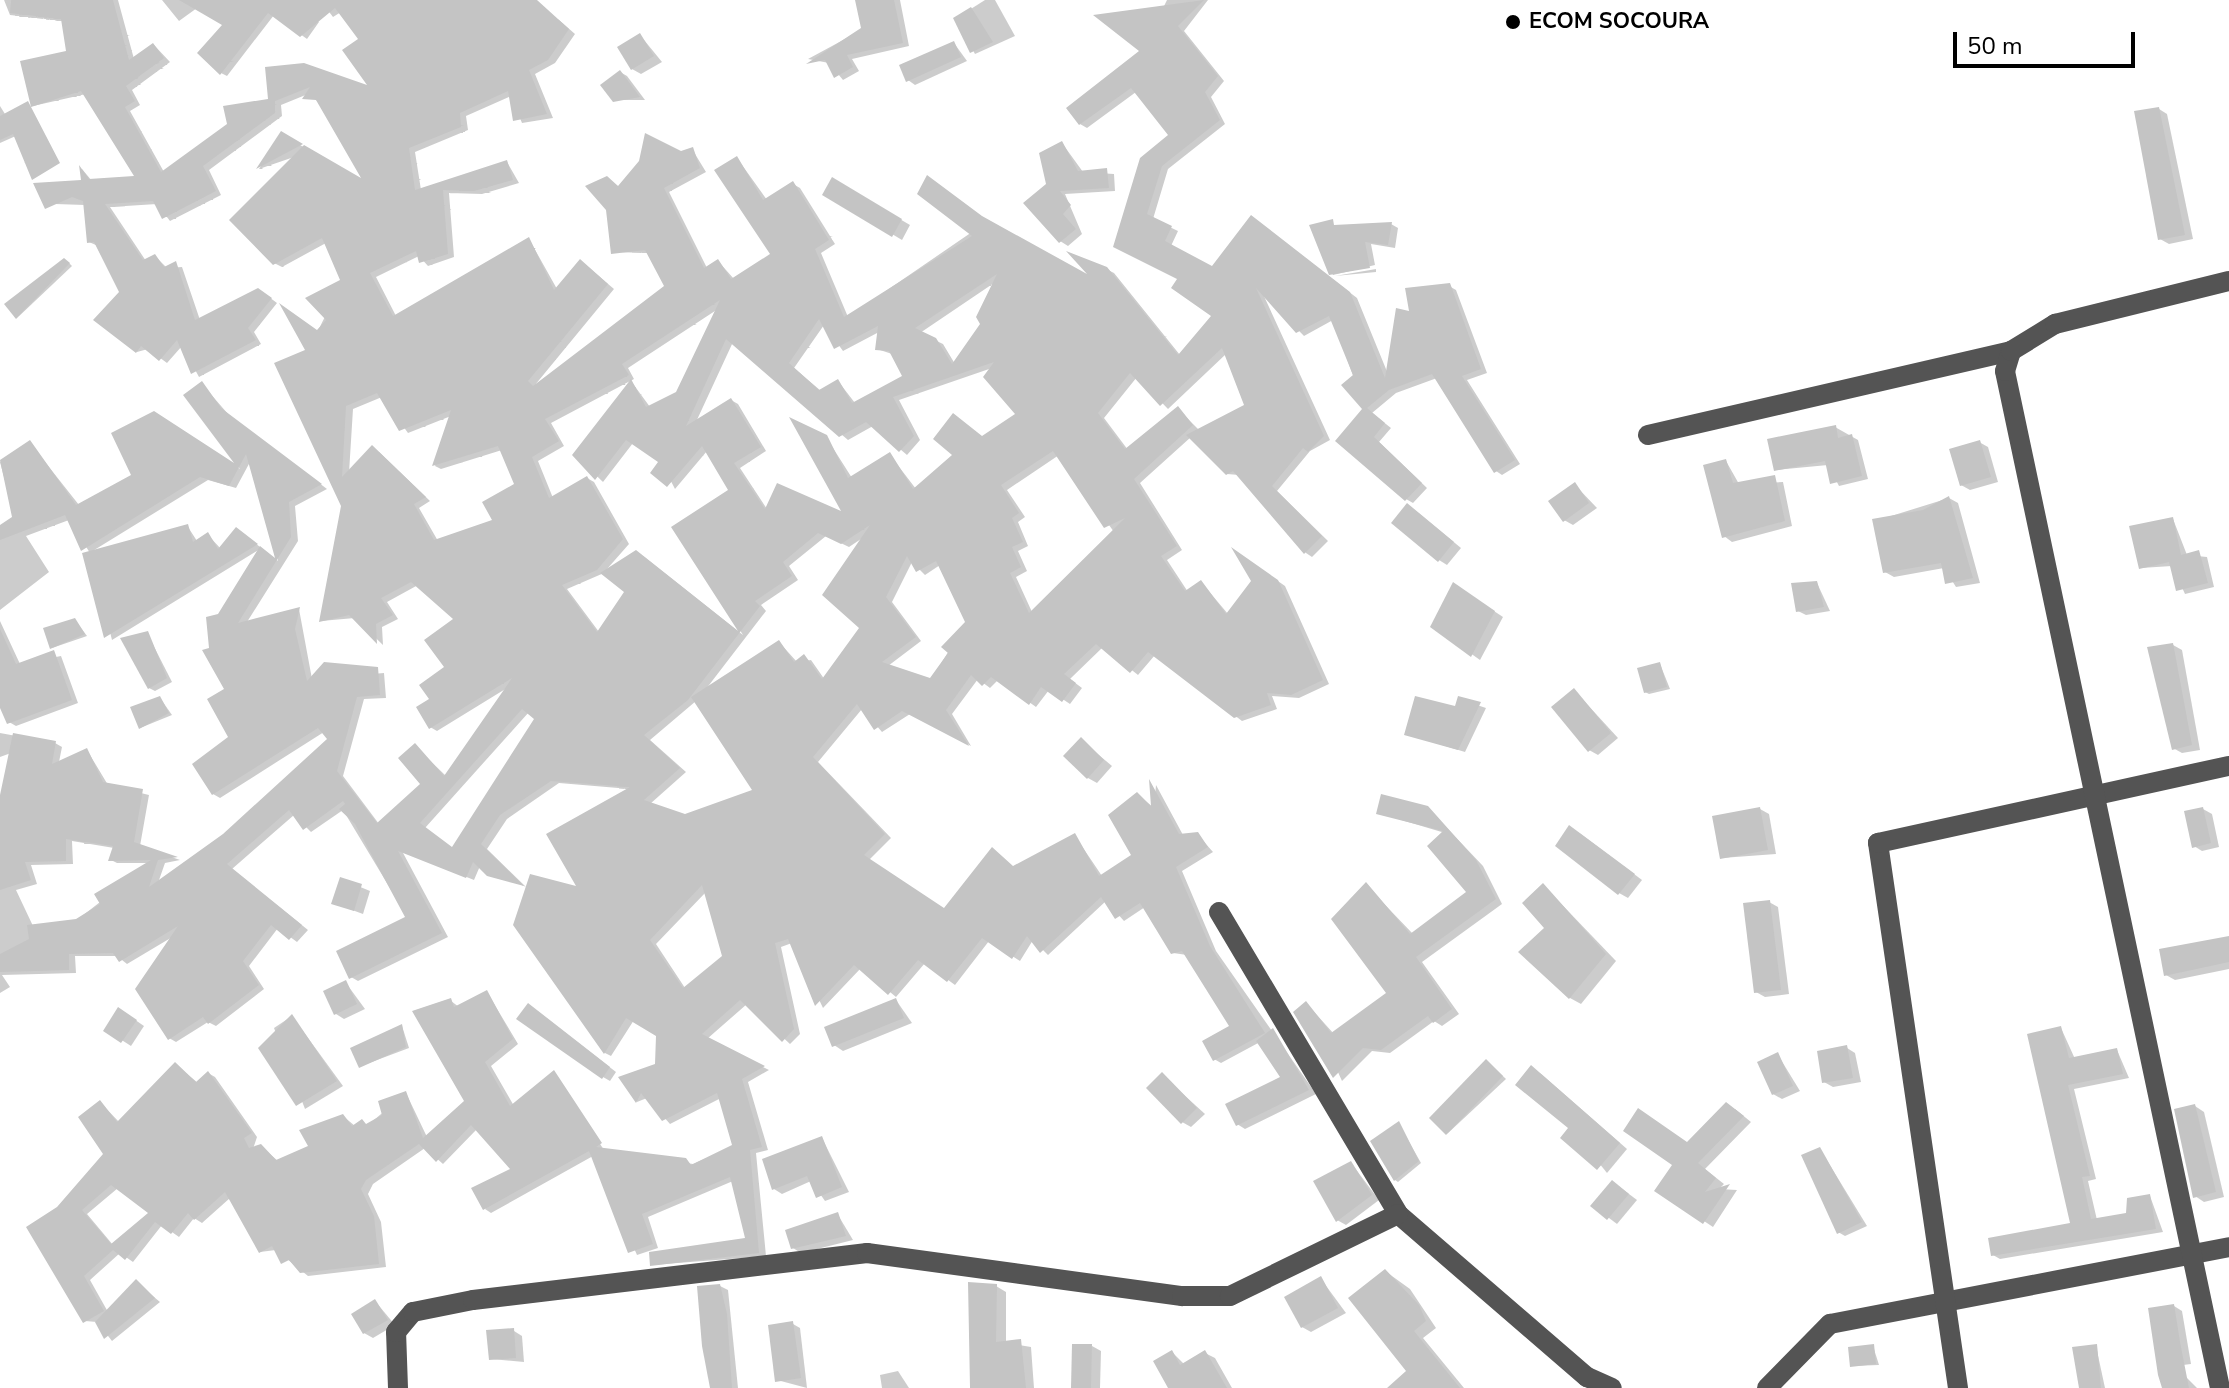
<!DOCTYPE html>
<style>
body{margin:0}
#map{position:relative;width:2229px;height:1388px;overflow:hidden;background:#fff;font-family:"Nunito Sans",sans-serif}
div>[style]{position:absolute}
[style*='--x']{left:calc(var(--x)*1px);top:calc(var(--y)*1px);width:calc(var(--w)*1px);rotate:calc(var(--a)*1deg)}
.shadow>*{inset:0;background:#0003}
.building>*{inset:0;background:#c4c4c4}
.minor>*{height:20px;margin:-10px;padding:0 10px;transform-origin:10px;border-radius:10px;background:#545454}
.dots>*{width:22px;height:22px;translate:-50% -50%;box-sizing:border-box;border:4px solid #fff;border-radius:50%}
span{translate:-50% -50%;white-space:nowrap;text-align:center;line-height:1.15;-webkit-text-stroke:8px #fff;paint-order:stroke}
.poi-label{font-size:22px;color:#000;font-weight:700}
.left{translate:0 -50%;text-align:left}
.scale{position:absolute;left:1953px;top:32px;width:182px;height:36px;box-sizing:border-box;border:4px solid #000;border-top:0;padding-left:10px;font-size:24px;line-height:28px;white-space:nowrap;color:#000;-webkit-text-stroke:6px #fff;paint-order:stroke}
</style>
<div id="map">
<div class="shadow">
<i style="clip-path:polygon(evenodd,4px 0,118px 0,134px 59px,154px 45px,170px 62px,132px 90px,140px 105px,130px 111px,164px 172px,270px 100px,268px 69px,372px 89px,361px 40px,341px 12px,333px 17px,320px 0,521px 0,559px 20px,575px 34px,555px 63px,535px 74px,553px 118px,522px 123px,511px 96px,466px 116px,468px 130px,415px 152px,421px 190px,507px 162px,519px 183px,482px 194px,449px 193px,454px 257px,428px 266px,419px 256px,376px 277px,396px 316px,529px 239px,557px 289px,587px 266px,614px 289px,535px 385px,667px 287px,649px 253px,613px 252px,607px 178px,619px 187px,692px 149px,706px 172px,669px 192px,707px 268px,718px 261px,734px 279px,772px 255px,737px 158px,767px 200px,793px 184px,800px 188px,835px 244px,821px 253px,848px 317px,988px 221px,1094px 280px,1106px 269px,1114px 273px,1180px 355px,1214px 315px,1180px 279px,1123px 250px,1171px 136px,1136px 92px,1087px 128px,1080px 124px,1142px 51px,1167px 0,1208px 0,1184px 31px,1224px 81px,1211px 97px,1225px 124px,1168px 169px,1153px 219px,1178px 231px,1171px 246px,1213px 268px,1258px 222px,1357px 298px,1388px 374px,1411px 313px,1449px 286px,1456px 290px,1487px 373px,1467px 380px,1520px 464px,1502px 475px,1496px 471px,1437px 378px,1396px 393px,1372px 413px,1391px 428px,1379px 442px,1427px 488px,1413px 503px,1406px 499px,1338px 441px,1365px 409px,1333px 320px,1304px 336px,1263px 294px,1330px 440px,1310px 451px,1277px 491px,1328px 541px,1312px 557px,1306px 553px,1239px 475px,1227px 474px,1191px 437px,1140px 483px,1182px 550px,1167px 560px,1188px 592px,1201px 582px,1228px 614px,1253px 581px,1238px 553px,1285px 586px,1329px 684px,1299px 698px,1272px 696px,1277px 709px,1242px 721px,1155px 655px,1138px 675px,1103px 647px,1070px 679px,1082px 688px,1070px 704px,1049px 690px,1036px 707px,998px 680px,990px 688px,978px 679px,952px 714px,971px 746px,910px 714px,882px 732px,862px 709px,818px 762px,891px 838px,869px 860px,945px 910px,992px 849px,1014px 868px,1075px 836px,1102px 876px,1134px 855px,1138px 795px,1154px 808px,1156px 785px,1183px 835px,1197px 834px,1213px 852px,1182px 871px,1216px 951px,1316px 1094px,1245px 1129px,1237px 1124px,1282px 1078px,1260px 1042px,1221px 1063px,1214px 1059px,1232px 1027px,1187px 955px,1173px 953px,1145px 907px,1124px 921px,1106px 901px,1048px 955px,1033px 940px,1020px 961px,989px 941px,955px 985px,925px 963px,896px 997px,861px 968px,823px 1008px,792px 943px,781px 947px,800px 1034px,790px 1044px,747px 1004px,707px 1039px,769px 1070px,748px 1082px,768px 1150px,756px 1153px,766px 1256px,652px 1265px,748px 1240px,733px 1181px,648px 1217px,658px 1248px,637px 1255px,593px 1156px,491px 1213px,485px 1209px,513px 1169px,477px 1129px,443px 1164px,425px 1148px,373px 1184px,368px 1194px,381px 1222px,386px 1267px,308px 1276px,276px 1250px,260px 1252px,230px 1198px,202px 1223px,194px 1218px,179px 1237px,162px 1225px,133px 1262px,120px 1253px,90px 1280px,108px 1312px,136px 1282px,160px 1302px,112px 1341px,97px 1322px,85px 1321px,58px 1209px,105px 1155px,100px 1102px,119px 1122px,176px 1065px,198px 1083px,208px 1073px,215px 1077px,257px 1137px,253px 1149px,261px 1146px,279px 1162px,311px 1147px,343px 1116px,355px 1126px,368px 1125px,406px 1093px,427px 1137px,466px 1101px,451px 1001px,459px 1007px,487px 992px,518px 1044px,491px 1066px,514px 1106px,554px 1073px,604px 1150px,693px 1164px,734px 1146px,721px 1098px,670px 1124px,647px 1098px,637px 1102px,621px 1078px,657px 1066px,658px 1034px,634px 1020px,611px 1056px,605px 1053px,516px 925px,580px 889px,630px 789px,559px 783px,507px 819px,487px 849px,526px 887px,480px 866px,474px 880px,402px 851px,448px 937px,358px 981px,351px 977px,408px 918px,343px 810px,311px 832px,294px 815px,232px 869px,308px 930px,297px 942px,278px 928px,249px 966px,264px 989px,216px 1026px,208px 1022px,176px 1042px,169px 1038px,174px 936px,127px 964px,117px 956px,75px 956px,76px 973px,2px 975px,10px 987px,0 993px,0 804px,11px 753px,0 757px,0 733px,55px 743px,62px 747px,59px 762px,87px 750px,108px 785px,149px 795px,140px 846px,180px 860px,165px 863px,158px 883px,224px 836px,329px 739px,324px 732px,220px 798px,213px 794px,231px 738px,226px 690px,211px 650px,219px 616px,260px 549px,112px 640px,90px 553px,69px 520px,26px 536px,49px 572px,0 610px,0 529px,15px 518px,0 462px,30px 443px,79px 505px,134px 476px,161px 417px,240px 469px,186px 395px,202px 384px,228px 414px,327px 489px,295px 506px,298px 541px,247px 622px,299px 609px,312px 679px,384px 673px,386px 698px,364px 699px,343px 776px,379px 824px,423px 784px,415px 746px,446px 776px,507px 688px,437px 731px,430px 727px,456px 619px,418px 585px,387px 602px,398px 619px,382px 627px,383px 645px,355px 618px,321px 621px,343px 506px,308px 351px,343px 280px,326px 243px,282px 267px,274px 263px,294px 157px,259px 169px,281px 134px,366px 183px,320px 103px,308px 94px,281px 105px,282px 116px,209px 170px,221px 195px,170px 221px,157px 204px,110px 207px,146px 261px,155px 256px,167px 268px,182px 267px,200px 320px,265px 294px,277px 303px,254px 332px,261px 344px,199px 377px,182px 346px,167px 363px,148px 349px,137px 352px,121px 293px,98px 246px,89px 242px,85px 205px,55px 204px,83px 182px,82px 169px,92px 181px,137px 178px,86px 94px,33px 106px,69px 52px,63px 21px,10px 15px,4px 0,994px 283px,982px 324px,955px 364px,943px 344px,920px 333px,994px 283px,4px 0,718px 309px,678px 393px,650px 407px,631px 381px,575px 455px,603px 482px,633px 443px,661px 462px,675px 489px,707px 451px,730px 491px,674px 528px,743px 635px,643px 556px,607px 569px,629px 544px,594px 482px,587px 478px,553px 498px,538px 461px,564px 446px,551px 423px,634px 379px,628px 368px,718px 309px,4px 0,824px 325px,843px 351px,879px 332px,877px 349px,892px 354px,905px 377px,855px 403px,838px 381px,821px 391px,794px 368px,824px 325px,4px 0,733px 342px,848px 440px,873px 426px,907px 455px,920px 440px,899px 400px,992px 368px,1018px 414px,916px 489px,890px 455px,852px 478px,826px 437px,845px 515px,767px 509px,740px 468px,766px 451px,738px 404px,731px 400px,696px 422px,733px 342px,4px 0,1226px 354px,1247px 406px,1199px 430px,1178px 409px,1128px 450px,1104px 418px,1137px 377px,1168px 409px,1226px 354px,4px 0,382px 397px,408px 433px,451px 416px,435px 466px,441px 469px,502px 450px,517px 485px,495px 521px,438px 541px,419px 508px,430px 501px,379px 452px,349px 473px,353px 409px,382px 397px,4px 0,1059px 455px,1114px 532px,1032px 612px,1016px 577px,1027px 571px,1018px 551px,1028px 546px,1018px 522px,1025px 517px,1007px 490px,1059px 455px,4px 0,250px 462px,278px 561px,242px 533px,221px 549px,208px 535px,197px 541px,188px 527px,91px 552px,208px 480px,236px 488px,250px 462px,4px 0,826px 536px,849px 547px,864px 537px,861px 628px,825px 680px,811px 660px,797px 662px,779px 642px,706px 689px,766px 611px,761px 605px,798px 580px,789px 566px,826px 536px,4px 0,912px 562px,925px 575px,940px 565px,967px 622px,930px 681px,888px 666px,921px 641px,892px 602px,912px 562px,4px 0,604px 573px,627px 591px,599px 632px,567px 589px,604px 573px,4px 0,696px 701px,755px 791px,685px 816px,650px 804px,686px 772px,650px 740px,696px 701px,4px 0,529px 712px,537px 718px,453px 849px,425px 828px,529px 712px,4px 0,72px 841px,114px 848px,111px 860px,117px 863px,150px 863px,77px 920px,33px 926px,16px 890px,37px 884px,31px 865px,73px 864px,72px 841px,4px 0,706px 892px,724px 957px,685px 988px,656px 944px,706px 892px,4px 0,118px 1188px,151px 1213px,113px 1245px,87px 1214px,118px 1188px)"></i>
<i style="clip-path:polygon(162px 0,290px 0,319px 22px,307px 39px,274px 15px,227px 76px,221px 73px,225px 25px,197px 8px,179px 21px)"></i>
<i style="clip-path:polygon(866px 0,900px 0,909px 46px,852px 59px,859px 71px,843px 80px,829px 63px,808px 59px,869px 26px)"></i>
<i style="clip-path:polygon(985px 0,995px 0,1015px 36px,975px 54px,955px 19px)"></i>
<i style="clip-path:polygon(640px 35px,662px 62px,641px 74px,632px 69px)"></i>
<i style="clip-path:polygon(954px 43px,967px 61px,915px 85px,908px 80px)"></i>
<i style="clip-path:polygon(620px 72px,627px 76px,645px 100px,614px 100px)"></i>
<i style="clip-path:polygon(0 106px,18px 135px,0 143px)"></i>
<i style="clip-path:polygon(2159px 109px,2167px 114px,2193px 239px,2169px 244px,2160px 239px)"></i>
<i style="clip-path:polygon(1062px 143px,1083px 172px,1114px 174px,1115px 191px,1065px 194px,1082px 234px,1068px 246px,1060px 241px,1048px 184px)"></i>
<i style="clip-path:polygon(833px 180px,910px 225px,902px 240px,825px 194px)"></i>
<i style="clip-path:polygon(1391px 224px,1398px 228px,1395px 248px,1371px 244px,1375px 265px,1333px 275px,1312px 227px)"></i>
<i style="clip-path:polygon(68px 262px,72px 266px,16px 319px)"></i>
<i style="clip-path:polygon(1376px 269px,1376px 272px,1335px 276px)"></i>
<i style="clip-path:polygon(1835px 427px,1858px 440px,1868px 479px,1839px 486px,1828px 465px,1776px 470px)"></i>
<i style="clip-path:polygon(1979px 442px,1988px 447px,1998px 482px,1970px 490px,1961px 485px)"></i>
<i style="clip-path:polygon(1726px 461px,1739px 484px,1783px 482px,1792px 526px,1732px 542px,1724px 536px)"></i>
<i style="clip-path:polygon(1575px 485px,1597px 508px,1573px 525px,1564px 520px)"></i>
<i style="clip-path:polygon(1949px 498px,1958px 503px,1980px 583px,1956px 587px,1944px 568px,1894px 577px,1885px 572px,1875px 521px)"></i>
<i style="clip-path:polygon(1416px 511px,1461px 548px,1447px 565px,1439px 560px)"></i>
<i style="clip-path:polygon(2173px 519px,2187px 555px,2207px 557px,2214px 587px,2185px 594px,2172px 566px,2141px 568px)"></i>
<i style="clip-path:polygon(1817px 583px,1830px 611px,1806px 615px,1798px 611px)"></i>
<i style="clip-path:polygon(1453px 584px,1503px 617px,1480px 660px,1432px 626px)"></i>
<i style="clip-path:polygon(75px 620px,87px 636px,52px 648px)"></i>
<i style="clip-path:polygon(0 621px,20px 664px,61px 656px,78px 703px,16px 726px,9px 722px,0 703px)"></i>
<i style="clip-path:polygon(147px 633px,172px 682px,155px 691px,149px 688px)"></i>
<i style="clip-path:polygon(2173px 645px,2182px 650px,2200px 750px,2182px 753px,2173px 748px)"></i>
<i style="clip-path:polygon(1660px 664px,1670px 689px,1649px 694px,1645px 692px)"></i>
<i style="clip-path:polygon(1574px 690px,1618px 738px,1598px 755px,1589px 750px)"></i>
<i style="clip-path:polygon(160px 698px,172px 715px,140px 728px)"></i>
<i style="clip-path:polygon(1459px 699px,1486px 708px,1465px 752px,1406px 734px,1456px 709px)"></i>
<i style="clip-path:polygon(1081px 740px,1112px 766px,1097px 783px,1088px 778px)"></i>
<i style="clip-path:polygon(1428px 808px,1483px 866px,1502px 904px,1422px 962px,1459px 1014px,1442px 1026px,1434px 1021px,1390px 1053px,1372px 1051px,1342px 1081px,1307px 1004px,1334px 1034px,1389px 993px,1366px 885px,1413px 934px,1469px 892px,1445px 833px,1378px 813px)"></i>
<i style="clip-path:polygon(1760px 809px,1769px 814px,1776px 854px,1722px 858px)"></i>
<i style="clip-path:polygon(2203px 809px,2212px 814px,2219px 847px,2202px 851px,2194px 846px)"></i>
<i style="clip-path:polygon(1578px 832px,1642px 880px,1628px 898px,1619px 893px)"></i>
<i style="clip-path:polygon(341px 879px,370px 891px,363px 914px,333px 903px)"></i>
<i style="clip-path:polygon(1544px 886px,1616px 961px,1581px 1004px,1570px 998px)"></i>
<i style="clip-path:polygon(1769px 902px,1778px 907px,1789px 994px,1765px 997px,1756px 992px)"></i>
<i style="clip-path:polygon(2229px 938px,2229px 969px,2175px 980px,2166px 975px)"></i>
<i style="clip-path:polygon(346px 983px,365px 1009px,344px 1019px,336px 1014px)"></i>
<i style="clip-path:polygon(896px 1000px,912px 1023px,843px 1051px,834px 1045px)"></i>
<i style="clip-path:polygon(536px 1010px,616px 1072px,610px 1081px,603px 1077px)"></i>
<i style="clip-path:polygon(128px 1015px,144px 1026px,131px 1046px,106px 1030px)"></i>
<i style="clip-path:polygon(292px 1016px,343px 1086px,305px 1109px,274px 1028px)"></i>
<i style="clip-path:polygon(402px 1026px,409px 1048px,361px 1066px)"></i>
<i style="clip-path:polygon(2061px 1028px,2075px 1059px,2117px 1050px,2129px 1078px,2074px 1089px,2096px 1179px,2088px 1181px,2097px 1220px,2128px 1215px,2150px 1196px,2163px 1232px,2000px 1259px,1993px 1255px,2072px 1225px)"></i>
<i style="clip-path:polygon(1847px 1048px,1855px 1053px,1861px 1082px,1833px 1087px,1824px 1082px)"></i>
<i style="clip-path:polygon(1778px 1055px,1800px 1091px,1782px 1099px,1773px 1094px)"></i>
<i style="clip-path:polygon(1490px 1064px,1506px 1079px,1447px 1134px)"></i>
<i style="clip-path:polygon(1540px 1073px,1627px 1149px,1607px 1173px,1571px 1128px)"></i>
<i style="clip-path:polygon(1162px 1075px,1205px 1114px,1191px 1127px,1182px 1122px)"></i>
<i style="clip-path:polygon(2195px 1106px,2204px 1112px,2224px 1197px,2204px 1202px,2195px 1196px)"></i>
<i style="clip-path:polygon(1735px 1109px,1751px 1122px,1705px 1169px,1724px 1184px,1719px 1189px,1737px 1190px,1713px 1227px,1657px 1190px,1688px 1144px)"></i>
<i style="clip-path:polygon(1399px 1124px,1421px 1163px,1398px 1182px,1395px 1180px)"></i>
<i style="clip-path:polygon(822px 1138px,849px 1192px,825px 1201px,811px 1181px,782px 1194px,774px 1189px)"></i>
<i style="clip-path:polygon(1820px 1149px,1867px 1226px,1845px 1236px,1838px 1232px)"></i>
<i style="clip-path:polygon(1351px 1163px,1379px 1200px,1346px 1225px,1337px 1220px)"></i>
<i style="clip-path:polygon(1613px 1182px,1637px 1200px,1617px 1224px,1593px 1206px)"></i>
<i style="clip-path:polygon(838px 1215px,853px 1240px,801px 1253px,793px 1248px)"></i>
<i style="clip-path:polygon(1385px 1271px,1410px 1289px,1436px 1328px,1423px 1338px,1464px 1388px,1390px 1388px,1408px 1371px)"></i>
<i style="clip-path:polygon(1321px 1279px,1346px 1313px,1311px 1332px,1302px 1327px)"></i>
<i style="clip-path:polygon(720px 1286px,728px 1290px,738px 1388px,711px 1388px)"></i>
<i style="clip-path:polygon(996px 1286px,1006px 1292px,1006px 1343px,1031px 1347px,1034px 1388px,975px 1388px)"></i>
<i style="clip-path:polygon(375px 1301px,395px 1325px,373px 1338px,364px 1333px)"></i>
<i style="clip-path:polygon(2174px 1306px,2182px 1311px,2191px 1364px,2167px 1367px)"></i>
<i style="clip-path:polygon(793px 1324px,800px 1328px,807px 1388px,777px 1380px)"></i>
<i style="clip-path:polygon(514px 1331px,522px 1336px,524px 1362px,491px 1359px)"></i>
<i style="clip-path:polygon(1092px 1346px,1101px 1351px,1100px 1388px,1073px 1388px)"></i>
<i style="clip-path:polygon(1873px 1346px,1879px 1365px,1852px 1366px)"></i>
<i style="clip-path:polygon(2096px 1346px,2105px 1388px,2080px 1388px)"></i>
<i style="clip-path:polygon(1172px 1352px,1185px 1365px,1205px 1353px,1215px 1358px,1232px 1388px,1170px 1388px)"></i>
<i style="clip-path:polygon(898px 1371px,909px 1388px,882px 1388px,880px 1375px)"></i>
<i style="clip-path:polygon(2187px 1378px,2197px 1388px,2164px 1388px)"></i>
</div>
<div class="building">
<i style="clip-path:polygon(evenodd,11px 0,113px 0,129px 60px,153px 43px,164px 58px,126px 86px,135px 101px,125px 107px,161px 172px,227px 124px,223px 106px,268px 99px,265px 67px,304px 63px,367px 85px,342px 50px,358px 39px,335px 8px,300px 37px,268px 13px,220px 75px,197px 53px,222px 25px,179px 0,537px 0,569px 29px,548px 60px,529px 70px,547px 114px,513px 121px,508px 91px,460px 113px,461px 127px,409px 148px,415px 190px,507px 160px,513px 180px,474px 191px,443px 190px,448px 254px,419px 263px,416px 251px,370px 273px,393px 316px,529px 237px,554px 290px,580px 259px,608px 284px,528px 381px,533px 386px,664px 286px,645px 250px,611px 254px,606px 210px,585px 186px,607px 176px,618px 186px,639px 161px,645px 133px,681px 151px,693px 147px,700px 168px,664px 188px,704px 268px,718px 259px,731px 279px,770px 254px,714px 170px,737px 156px,763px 200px,793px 181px,829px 240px,815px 249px,844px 317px,972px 236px,917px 194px,927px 175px,982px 216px,1087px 274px,1066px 251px,1107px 267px,1178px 355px,1211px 316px,1171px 288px,1177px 279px,1113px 247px,1140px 158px,1168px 135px,1131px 88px,1079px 125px,1066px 108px,1139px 51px,1093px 15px,1204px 0,1178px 26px,1218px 76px,1205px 92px,1220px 120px,1162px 166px,1147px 214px,1172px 226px,1165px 241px,1212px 266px,1251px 215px,1350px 292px,1385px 378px,1396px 308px,1409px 311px,1405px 288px,1450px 283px,1481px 369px,1462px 376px,1515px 460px,1494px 473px,1432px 374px,1389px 390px,1367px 408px,1385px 423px,1374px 437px,1422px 483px,1405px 501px,1335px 441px,1362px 409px,1341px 385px,1353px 375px,1329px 316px,1296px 333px,1256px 288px,1324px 436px,1308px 452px,1303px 448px,1272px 486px,1322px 536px,1304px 554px,1233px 471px,1226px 475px,1186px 435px,1244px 405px,1222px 348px,1160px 406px,1130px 373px,1098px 413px,1125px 449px,1178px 406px,1193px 425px,1134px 479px,1177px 546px,1161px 556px,1185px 591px,1201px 580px,1226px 614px,1251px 581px,1231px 547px,1278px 580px,1323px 680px,1291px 695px,1267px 693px,1271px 705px,1234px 718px,1148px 652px,1130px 673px,1096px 644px,1064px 674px,1076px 683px,1062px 702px,1041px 687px,1029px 705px,991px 677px,982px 686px,971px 675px,946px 710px,969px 746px,902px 711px,874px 730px,857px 704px,813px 757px,885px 834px,864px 855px,944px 908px,992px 847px,1013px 866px,1075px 833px,1099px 876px,1131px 855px,1108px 815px,1137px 792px,1151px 806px,1149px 779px,1179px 834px,1198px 832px,1208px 847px,1176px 867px,1210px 946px,1265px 1033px,1213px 1061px,1202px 1041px,1229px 1026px,1182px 951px,1171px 954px,1140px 903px,1115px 919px,1101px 897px,1040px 953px,1027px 936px,1012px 959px,982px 938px,947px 982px,918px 960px,888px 995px,854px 965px,815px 1006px,788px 939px,775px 943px,794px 1029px,782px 1042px,740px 1000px,702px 1034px,765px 1066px,742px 1079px,762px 1147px,750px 1150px,759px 1253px,650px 1266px,649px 1252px,745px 1238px,730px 1177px,642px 1214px,653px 1244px,628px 1253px,589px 1151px,483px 1210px,471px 1188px,510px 1169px,471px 1125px,436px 1162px,419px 1144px,366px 1180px,361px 1189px,374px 1216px,379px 1264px,300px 1273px,289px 1260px,281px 1264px,272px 1246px,259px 1253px,225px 1192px,194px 1220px,188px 1213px,171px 1234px,155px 1222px,125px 1260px,113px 1250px,84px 1276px,104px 1311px,83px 1323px,26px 1227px,57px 1207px,103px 1154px,78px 1117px,100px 1100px,117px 1122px,175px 1062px,196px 1082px,208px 1071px,252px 1133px,244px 1138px,249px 1148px,261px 1144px,276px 1160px,308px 1146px,299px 1130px,343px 1114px,352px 1126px,362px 1119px,366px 1124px,382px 1115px,378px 1101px,406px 1091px,423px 1138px,464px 1101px,412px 1011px,451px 998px,454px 1007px,487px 990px,513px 1039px,485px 1062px,510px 1106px,554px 1070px,602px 1143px,596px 1147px,686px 1158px,691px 1165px,732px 1145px,717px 1093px,662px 1121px,641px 1093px,636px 1103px,618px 1077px,655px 1064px,656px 1036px,626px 1018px,604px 1054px,513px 925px,530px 874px,576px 886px,546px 834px,630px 787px,551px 781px,500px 815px,481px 844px,524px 886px,487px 876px,473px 862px,466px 878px,398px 851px,442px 933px,349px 979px,336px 951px,405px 917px,355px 824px,339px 809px,345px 804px,343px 801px,303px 830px,289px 810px,227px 864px,302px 925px,289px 940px,271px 925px,243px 961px,259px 985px,208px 1024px,203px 1017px,168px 1040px,135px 989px,178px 926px,119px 962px,113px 953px,69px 954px,69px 970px,0 972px,0 954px,29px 939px,27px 925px,76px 919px,100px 904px,94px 894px,151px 860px,108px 861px,113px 846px,66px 839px,66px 861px,25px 862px,31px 880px,0 890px,0 795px,13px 733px,56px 741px,52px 764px,87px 748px,103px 782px,143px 789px,134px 842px,178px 857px,158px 860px,149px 887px,223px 834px,327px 739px,318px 728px,212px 795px,192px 764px,228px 737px,207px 699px,224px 689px,202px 650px,209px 648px,206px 617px,218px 614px,260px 546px,275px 558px,246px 454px,229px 486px,200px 477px,81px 551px,65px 515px,0 540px,0 525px,12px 517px,0 460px,30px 440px,76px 505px,131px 475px,111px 433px,154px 411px,234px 463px,183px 395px,202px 381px,221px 408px,322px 484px,289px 502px,291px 537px,238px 623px,300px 607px,295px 629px,307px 681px,324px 662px,378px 667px,380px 695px,357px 697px,337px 771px,377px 823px,420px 784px,398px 758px,415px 743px,444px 776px,512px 678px,429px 729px,416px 707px,429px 699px,419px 685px,444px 667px,424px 640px,453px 619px,411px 582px,381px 598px,393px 615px,376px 624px,377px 644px,349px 615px,319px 622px,341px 506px,274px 363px,305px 350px,279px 303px,317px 330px,326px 320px,305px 298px,340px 280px,322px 238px,273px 265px,229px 220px,304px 145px,361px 178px,316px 100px,302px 99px,310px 87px,275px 101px,275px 113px,203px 166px,216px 191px,162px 219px,153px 201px,105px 204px,143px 260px,155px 254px,164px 267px,176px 261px,195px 320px,258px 288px,272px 298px,248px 328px,256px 340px,191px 374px,177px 340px,159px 361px,141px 346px,136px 353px,93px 320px,119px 292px,94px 242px,87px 243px,83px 201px,72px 197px,45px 209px,33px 183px,81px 180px,79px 165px,89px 179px,134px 176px,81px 91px,31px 107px,60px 163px,32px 180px,13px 134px,0 140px,0 116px,28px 101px,31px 107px,20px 61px,66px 51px,61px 19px,10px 13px,11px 0,997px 274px,976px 317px,980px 324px,952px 364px,936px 338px,915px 328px,997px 274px,11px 0,720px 300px,676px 392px,646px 407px,631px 379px,572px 455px,595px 480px,626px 440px,658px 462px,650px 473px,667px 487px,702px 446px,728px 490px,671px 527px,738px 631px,636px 550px,600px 573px,624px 592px,597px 632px,562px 585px,597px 570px,623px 539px,587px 476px,549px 498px,532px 457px,559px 441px,545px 419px,629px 375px,622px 364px,720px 300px,11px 0,819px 319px,834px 349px,878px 326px,875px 350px,889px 351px,902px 376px,852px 403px,838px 379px,819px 390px,789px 363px,819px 319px,11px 0,726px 339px,839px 437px,866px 422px,899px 452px,914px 436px,893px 397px,994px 362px,983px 377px,1015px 414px,982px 436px,953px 413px,933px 439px,952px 455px,913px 489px,890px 452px,848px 478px,827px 435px,789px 417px,841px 511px,777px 483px,765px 509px,734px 463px,761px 447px,731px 398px,686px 426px,726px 339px,11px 0,377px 393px,399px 431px,451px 410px,432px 466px,498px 446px,514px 484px,482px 502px,492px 520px,434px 540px,414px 504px,426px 497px,372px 445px,342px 477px,346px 406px,377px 393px,11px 0,1053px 451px,1104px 528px,1125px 518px,1029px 613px,1010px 573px,1021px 567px,1012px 547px,1023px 542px,1012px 518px,1019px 513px,1001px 485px,1053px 451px,11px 0,870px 525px,822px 595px,859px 628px,822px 679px,804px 654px,794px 662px,779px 640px,691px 697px,752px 790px,685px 814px,644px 800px,680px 768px,644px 735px,688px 700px,760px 606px,755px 601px,792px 576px,783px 562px,818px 533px,841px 544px,870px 525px,11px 0,907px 556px,916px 572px,936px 561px,965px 622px,941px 647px,948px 653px,930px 678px,882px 662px,916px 637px,886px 597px,907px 556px,11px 0,522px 709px,534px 719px,452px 847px,420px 823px,522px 709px,11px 0,702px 885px,722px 956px,683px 988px,650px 940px,702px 885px,11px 0,111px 1185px,148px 1213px,111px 1244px,82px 1210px,111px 1185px)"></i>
<i style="clip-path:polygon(855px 0,894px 0,903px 43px,847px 55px,853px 67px,834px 78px,825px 60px,806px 64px,861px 28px)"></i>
<i style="clip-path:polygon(971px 7px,993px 42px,970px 53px,953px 18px)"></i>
<i style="clip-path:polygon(640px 33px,654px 56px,631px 70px,617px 47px)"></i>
<i style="clip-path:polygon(954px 41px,961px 57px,906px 82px,899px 65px)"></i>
<i style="clip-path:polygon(620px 70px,640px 97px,613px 102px,600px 85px)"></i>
<i style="clip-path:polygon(2159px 107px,2185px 235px,2158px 240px,2134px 111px)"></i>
<i style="clip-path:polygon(281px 131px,303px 144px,256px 169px)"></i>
<i style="clip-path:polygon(1062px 141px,1078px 171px,1107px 168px,1109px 188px,1060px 191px,1071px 205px,1063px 214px,1076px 229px,1059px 243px,1023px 203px,1046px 184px,1039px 153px)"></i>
<i style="clip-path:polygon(832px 177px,902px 219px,892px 237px,822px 195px)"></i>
<i style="clip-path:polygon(1333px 219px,1334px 225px,1392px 222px,1388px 245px,1365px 242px,1370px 268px,1329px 275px,1309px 225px)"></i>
<i style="clip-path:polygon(64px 258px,70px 263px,16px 319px,4px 304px)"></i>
<i style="clip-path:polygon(1836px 425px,1838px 438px,1852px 434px,1862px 476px,1830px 484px,1825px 461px,1774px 471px,1767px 439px)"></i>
<i style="clip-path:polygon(1980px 440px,1991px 477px,1960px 486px,1949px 449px)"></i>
<i style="clip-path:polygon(1726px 459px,1733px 483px,1775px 475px,1785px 521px,1722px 538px,1703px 465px)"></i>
<i style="clip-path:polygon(1575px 482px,1589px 503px,1563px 522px,1548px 501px)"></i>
<i style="clip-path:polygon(1949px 496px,1973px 578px,1945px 584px,1941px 563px,1883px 573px,1872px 519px,1923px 510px)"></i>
<i style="clip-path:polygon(1407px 503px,1454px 542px,1438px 562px,1391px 523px)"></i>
<i style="clip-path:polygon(2173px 517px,2181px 555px,2199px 550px,2208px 583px,2176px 591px,2169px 562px,2139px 569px,2129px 526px)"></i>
<i style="clip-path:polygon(188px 524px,193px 542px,208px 532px,218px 549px,236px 527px,258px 544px,104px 638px,82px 553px)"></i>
<i style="clip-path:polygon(1817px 581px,1824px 607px,1796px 612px,1791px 583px)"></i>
<i style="clip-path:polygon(1453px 582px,1495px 611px,1471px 657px,1430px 627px)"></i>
<i style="clip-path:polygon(75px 618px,85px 634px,50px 649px,43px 628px)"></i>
<i style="clip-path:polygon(0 629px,16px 664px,54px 650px,72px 700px,7px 724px,0 708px)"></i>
<i style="clip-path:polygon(148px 631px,167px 678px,148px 689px,120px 638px)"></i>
<i style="clip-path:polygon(2173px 643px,2192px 745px,2172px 750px,2147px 647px)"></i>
<i style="clip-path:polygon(1660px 662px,1667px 687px,1644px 693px,1637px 668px)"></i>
<i style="clip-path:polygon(1574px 688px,1611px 733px,1588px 752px,1551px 707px)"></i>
<i style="clip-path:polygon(160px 696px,169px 713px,139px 729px,130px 707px)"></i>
<i style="clip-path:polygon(1415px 696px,1455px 706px,1458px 696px,1481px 702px,1458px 750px,1404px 735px)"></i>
<i style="clip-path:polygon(1081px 737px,1104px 760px,1087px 779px,1063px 756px)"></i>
<i style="clip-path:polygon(1381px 794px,1428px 806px,1476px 860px,1496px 899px,1416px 957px,1452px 1009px,1433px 1023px,1428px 1016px,1381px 1050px,1363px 1048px,1333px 1078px,1293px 1012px,1306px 1001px,1331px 1033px,1386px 993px,1331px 919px,1366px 882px,1410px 934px,1466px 892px,1427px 846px,1443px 831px,1376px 814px)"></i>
<i style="clip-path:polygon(1760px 807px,1768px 850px,1720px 859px,1712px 816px)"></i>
<i style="clip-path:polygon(2203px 807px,2211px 843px,2192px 848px,2184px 811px)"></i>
<i style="clip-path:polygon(1569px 825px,1635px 874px,1618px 895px,1555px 846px)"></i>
<i style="clip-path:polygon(340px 877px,362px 884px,354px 911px,331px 904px)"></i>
<i style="clip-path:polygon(1543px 883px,1606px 954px,1569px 999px,1518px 952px,1544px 928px,1522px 903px)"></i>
<i style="clip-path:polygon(1770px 900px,1781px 990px,1754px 993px,1743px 903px)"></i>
<i style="clip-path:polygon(2229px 936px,2229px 962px,2164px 976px,2159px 949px)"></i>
<i style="clip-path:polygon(346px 980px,357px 1004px,334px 1015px,323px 991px)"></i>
<i style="clip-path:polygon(896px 998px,904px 1018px,832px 1047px,824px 1027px)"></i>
<i style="clip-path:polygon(528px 1003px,610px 1067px,602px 1079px,516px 1019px)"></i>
<i style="clip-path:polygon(118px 1007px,137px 1020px,121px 1043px,103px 1031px)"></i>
<i style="clip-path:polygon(292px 1014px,337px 1081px,296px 1106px,258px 1048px)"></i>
<i style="clip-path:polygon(402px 1024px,406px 1047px,359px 1068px,350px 1048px)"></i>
<i style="clip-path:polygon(2061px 1026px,2069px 1058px,2117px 1048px,2123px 1074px,2068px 1085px,2090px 1176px,2082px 1177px,2091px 1219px,2126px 1213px,2127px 1198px,2150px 1194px,2156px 1229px,1991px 1256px,1988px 1238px,2070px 1223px,2027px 1034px)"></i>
<i style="clip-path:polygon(1273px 1028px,1309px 1090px,1236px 1126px,1225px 1104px,1280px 1077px,1256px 1041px)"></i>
<i style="clip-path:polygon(1847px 1045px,1853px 1078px,1822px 1083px,1817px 1051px)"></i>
<i style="clip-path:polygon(1778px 1052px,1793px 1086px,1772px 1095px,1757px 1062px)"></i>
<i style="clip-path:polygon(1486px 1059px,1503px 1076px,1446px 1135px,1429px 1118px)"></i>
<i style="clip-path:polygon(1531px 1065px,1620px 1143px,1597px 1170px,1560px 1138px,1568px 1128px,1515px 1085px)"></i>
<i style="clip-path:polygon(1162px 1072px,1197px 1108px,1181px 1124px,1146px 1088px)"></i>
<i style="clip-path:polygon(1726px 1102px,1744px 1116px,1698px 1163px,1716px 1178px,1705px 1192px,1730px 1184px,1703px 1224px,1654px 1191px,1672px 1165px,1623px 1131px,1638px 1108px,1687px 1142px)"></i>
<i style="clip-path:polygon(2195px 1104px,2216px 1192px,2193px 1198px,2174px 1109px)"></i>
<i style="clip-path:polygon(1399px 1121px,1419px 1161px,1394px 1181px,1370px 1141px)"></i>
<i style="clip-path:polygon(822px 1136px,842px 1187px,816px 1198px,807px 1176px,772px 1190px,762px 1159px)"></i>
<i style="clip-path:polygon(1820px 1147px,1862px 1222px,1837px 1234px,1801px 1155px)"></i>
<i style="clip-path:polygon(1351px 1161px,1372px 1195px,1336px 1222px,1313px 1181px)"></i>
<i style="clip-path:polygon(1612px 1180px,1629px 1194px,1607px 1220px,1590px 1206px)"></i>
<i style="clip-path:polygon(838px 1212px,846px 1236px,791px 1249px,785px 1230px)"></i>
<i style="clip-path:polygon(1385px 1269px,1419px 1305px,1426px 1321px,1414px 1331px,1460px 1388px,1387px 1388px,1406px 1371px,1348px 1298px)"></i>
<i style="clip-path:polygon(1321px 1276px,1338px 1308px,1301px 1328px,1284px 1297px)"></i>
<i style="clip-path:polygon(136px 1279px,155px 1298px,104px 1339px,95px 1322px)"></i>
<i style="clip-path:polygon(968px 1282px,997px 1284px,996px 1342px,1021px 1339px,1026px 1388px,970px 1388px)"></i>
<i style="clip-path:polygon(720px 1284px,727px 1314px,732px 1388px,710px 1388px,702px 1346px,697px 1286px)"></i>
<i style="clip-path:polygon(375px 1299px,388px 1320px,363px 1334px,351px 1314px)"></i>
<i style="clip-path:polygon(2174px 1304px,2180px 1342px,2189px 1388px,2162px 1388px,2158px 1375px,2148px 1308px)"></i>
<i style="clip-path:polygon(793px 1321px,801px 1378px,775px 1382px,768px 1325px)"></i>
<i style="clip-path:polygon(514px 1328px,516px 1358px,489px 1360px,486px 1330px)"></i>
<i style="clip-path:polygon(1072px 1344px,1092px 1344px,1091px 1388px,1071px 1388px)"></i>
<i style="clip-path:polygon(1874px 1344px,1876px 1364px,1850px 1367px,1848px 1347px)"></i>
<i style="clip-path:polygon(2097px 1344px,2101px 1388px,2079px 1388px,2072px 1347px)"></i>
<i style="clip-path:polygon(1172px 1350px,1180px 1365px,1205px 1350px,1227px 1388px,1168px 1388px,1153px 1361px)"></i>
</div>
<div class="minor">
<i style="--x:1648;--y:435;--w:373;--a:-13"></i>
<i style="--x:1219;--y:912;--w:351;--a:59.3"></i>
<i style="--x:1398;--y:1214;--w:250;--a:40.8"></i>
<i style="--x:1587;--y:1377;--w:27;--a:24"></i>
<i style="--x:398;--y:1388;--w:56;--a:-92"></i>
<i style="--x:396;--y:1332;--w:26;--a:-50"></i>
<i style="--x:413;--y:1312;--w:61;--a:-11.3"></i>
<i style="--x:473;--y:1300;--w:397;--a:-6.8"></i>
<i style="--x:867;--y:1253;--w:318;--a:7.8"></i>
<i style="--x:1182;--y:1296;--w:48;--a:0"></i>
<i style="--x:1230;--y:1296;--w:187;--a:-26"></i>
<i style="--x:1767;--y:1388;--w:90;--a:-45.5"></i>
<i style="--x:1830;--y:1324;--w:406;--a:-10.9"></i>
<i style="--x:1958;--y:1388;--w:551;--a:-98.35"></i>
<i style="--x:1878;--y:843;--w:359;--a:-12.4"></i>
<i style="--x:2220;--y:1388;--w:1039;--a:-101.94"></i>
<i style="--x:2005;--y:371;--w:21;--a:-73"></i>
<i style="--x:2011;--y:351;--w:52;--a:-31.5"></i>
<i style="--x:2055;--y:324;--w:179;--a:-13.9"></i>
</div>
<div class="dots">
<i style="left:1513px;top:22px;background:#000"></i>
</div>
<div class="poi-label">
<span class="left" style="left:1529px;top:22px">ECOM SOCOURA</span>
</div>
<div class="scale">50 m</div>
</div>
